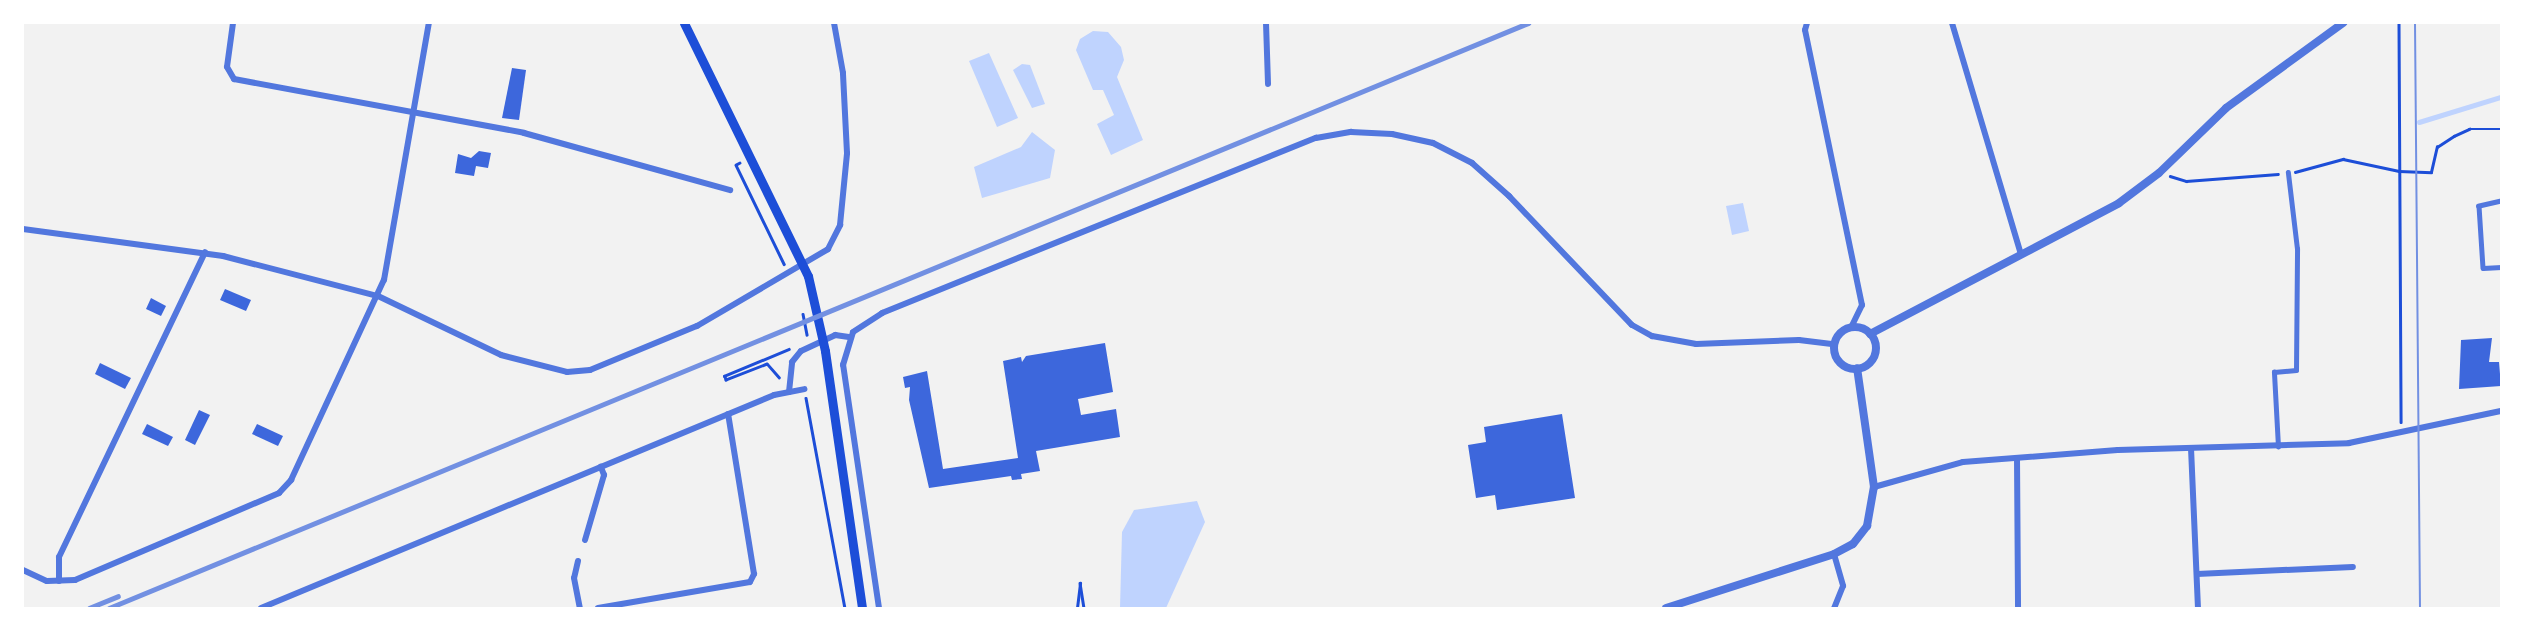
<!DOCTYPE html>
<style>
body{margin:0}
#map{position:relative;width:2524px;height:631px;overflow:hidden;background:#f2f2f2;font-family:Jost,sans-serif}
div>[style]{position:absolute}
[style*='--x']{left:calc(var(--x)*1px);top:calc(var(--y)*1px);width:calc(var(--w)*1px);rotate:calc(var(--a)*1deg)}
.water>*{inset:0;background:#bfd3fe}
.stream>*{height:4.5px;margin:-2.25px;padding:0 2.25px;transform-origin:2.25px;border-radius:2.25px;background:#bfd3fe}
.building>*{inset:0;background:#3d67dc}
.path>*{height:2.5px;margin:-1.25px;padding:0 1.25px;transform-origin:1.25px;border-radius:1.25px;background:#1d4ed8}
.pedestrian>*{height:4.5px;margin:-2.25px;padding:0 2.25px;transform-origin:2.25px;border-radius:2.25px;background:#5277de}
.minor>*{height:6px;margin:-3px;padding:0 3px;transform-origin:3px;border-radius:3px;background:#5277de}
.tertiary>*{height:8px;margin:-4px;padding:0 4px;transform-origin:4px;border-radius:4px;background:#5277de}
.tertiary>.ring{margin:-4px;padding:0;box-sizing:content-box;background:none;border:8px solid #5277de;border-radius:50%}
.secondary>*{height:9px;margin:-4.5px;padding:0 4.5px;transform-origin:4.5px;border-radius:4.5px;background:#1d4ed8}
.tram>*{height:2px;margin:-1px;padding:0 1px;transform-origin:1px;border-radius:1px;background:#7290e2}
.rail>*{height:4.5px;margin:-2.25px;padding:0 2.25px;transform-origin:2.25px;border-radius:2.25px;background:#7290e2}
span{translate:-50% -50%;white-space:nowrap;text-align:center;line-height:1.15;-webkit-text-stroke:7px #fff;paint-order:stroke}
.frame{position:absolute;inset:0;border:24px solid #fff;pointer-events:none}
</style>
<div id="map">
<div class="water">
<i style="clip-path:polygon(1093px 31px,1108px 32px,1121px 47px,1124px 60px,1117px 77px,1143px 140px,1111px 155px,1097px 124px,1114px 115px,1103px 90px,1093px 90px,1076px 50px,1080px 39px)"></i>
<i style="clip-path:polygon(989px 53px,1018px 118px,997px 127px,969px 61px)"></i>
<i style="clip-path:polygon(1022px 64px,1030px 65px,1045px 104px,1032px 108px,1013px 70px)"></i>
<i style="clip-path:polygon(1032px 132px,1055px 150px,1050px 178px,982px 198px,974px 167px,1021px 147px)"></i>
<i style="clip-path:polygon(1743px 203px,1749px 231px,1732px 235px,1726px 206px)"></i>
<i style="clip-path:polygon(1197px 501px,1205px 522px,1166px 608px,1120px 608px,1122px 532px,1134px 510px)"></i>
</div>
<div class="stream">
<i style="--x:2419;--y:122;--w:86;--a:-17"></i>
</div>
<div class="building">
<i style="clip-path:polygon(512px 68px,526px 70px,519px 120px,502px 118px)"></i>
<i style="clip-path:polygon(479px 151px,491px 153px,488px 168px,476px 166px,474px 176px,455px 173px,458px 154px,471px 158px)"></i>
<i style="clip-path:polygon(225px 289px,251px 300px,246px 311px,220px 300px)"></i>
<i style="clip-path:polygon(151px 298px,166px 306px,161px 316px,146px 309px)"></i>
<i style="clip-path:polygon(2492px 338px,2489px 362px,2499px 362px,2501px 386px,2459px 389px,2461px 340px)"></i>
<i style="clip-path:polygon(1105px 343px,1113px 392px,1078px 399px,1081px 415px,1116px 409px,1120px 437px,1036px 451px,1040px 471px,1021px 474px,1022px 479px,1012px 480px,1011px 476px,929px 488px,909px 400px,910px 387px,905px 388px,903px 377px,927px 371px,943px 469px,1018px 458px,1003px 361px,1021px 357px,1022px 362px,1026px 356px)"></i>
<i style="clip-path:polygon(100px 363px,131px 378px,125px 389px,95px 374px)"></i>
<i style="clip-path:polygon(199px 410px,210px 415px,195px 445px,185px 440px)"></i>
<i style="clip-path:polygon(1562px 414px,1575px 498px,1497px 510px,1495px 495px,1476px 498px,1468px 445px,1486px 442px,1484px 427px)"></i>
<i style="clip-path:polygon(147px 424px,173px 437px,168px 446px,142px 434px)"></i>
<i style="clip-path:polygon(257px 424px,283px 436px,278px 446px,252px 434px)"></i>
</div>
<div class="path">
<i style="--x:2399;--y:23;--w:399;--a:89.7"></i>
<i style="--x:740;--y:163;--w:4;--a:153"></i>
<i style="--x:736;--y:165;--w:110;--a:64.1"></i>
<i style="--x:2295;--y:172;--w:50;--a:-15.2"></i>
<i style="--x:2343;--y:159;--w:57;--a:12.1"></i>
<i style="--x:2399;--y:171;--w:32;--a:2"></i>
<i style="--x:2431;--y:172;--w:26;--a:-77"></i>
<i style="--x:2437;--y:147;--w:20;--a:-33"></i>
<i style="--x:2454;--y:136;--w:17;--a:-25"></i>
<i style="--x:2469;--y:129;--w:32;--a:0"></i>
<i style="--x:2170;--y:176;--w:17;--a:17"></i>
<i style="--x:2186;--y:181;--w:92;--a:-4.4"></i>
<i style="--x:803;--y:314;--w:21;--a:79"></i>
<i style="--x:779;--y:378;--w:18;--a:-131"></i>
<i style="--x:767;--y:364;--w:44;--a:158.7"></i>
<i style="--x:726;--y:380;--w:4;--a:-117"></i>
<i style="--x:724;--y:376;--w:70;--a:-22.6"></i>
<i style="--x:806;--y:398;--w:214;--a:79.5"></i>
<i style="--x:1077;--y:608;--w:25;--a:-83"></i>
<i style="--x:1080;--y:583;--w:25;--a:81"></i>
</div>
<div class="pedestrian">
<i style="--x:2501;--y:201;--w:23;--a:167"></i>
<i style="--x:2479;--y:206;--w:62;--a:86.3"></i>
<i style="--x:2483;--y:268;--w:18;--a:-3"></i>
<i style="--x:2278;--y:447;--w:75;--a:-93.1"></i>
<i style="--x:2274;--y:372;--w:22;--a:-5"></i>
<i style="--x:2296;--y:370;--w:121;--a:-89.5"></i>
<i style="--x:2297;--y:249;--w:77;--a:-96.8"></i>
</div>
<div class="minor">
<i style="--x:233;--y:23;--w:44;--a:97.8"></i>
<i style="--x:227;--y:67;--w:14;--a:60"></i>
<i style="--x:234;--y:79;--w:295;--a:10.5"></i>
<i style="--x:524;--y:133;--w:214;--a:15.5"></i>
<i style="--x:1266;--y:23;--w:61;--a:88.1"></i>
<i style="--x:1807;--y:23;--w:7;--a:106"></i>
<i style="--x:1805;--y:30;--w:281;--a:78.3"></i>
<i style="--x:1862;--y:305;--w:25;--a:116"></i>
<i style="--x:1952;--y:23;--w:242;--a:73.4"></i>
<i style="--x:23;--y:229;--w:202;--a:7.7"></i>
<i style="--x:223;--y:256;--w:160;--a:14.5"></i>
<i style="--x:378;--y:296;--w:136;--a:25.6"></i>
<i style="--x:501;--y:355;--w:68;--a:14.4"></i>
<i style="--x:567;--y:372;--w:23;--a:-5"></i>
<i style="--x:590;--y:370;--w:116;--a:-22.4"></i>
<i style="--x:697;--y:326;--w:152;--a:-30.4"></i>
<i style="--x:828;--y:249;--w:27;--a:-63"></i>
<i style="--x:840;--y:225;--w:72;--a:-84.4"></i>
<i style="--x:847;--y:153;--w:80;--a:-92.9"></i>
<i style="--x:843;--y:73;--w:51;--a:-100.2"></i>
<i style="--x:789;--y:392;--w:30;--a:-84"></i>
<i style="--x:792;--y:362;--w:14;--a:-51"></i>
<i style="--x:801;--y:351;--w:38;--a:-25"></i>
<i style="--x:835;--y:335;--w:14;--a:8"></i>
<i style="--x:2191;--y:448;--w:160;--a:87.5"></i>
<i style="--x:2017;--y:458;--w:150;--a:89.6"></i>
<i style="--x:1874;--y:487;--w:92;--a:-15.7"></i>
<i style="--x:1963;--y:462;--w:155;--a:-4.4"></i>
<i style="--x:2118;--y:450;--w:231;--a:-1.7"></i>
<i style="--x:2349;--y:443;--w:155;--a:-11.9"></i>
<i style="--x:585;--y:540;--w:68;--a:-73.7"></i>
<i style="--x:604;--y:475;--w:9;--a:-111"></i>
<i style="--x:1834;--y:554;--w:33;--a:74"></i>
<i style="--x:1843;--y:586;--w:24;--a:112"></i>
<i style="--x:578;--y:561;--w:17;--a:103"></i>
<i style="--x:574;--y:578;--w:31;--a:79"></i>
<i style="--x:23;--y:570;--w:26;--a:25"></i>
<i style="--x:47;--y:581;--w:28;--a:-2"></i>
<i style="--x:75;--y:580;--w:222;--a:-23.1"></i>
<i style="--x:279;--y:493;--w:18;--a:-47"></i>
<i style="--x:291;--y:480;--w:221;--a:-65.1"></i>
<i style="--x:384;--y:280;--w:261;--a:-80.1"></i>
<i style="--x:2197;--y:574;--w:156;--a:-2.6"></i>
<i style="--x:59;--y:581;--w:24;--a:-90"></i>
<i style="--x:59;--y:557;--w:338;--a:-64.4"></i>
<i style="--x:261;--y:608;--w:555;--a:-22.55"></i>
<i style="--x:774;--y:395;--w:31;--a:-11"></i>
<i style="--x:598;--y:608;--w:154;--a:-9.7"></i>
<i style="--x:750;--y:582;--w:9;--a:-63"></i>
<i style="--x:754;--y:574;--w:162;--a:-99.2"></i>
<i style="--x:879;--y:608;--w:246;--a:-98.4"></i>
<i style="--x:843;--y:365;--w:34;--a:-73"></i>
<i style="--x:853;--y:332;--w:35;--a:-33"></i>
<i style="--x:882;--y:313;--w:468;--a:-22"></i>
<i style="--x:1316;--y:138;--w:36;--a:-10"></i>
<i style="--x:1351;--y:132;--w:41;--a:2.8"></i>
<i style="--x:1392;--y:134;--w:42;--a:12.4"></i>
<i style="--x:1433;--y:143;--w:44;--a:27.1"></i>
<i style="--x:1472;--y:163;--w:50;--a:41.7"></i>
<i style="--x:1509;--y:196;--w:178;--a:46.4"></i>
<i style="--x:1632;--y:325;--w:23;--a:29"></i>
<i style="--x:1652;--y:336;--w:45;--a:10.3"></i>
<i style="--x:1696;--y:344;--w:103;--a:-2.2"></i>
<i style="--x:1799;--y:340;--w:35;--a:7"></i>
</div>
<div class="tertiary">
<i class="ring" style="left:1834px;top:327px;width:34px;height:34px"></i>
<i style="--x:1870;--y:334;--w:281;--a:-27.7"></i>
<i style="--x:2119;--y:203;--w:50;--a:-36.9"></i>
<i style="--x:2159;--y:173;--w:93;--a:-44.1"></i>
<i style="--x:2226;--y:108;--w:145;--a:-36"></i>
<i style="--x:1666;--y:608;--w:176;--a:-17.8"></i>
<i style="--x:1834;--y:554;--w:21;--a:-28"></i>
<i style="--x:1853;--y:544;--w:23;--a:-52"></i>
<i style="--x:1867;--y:526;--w:40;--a:-80"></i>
<i style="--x:1874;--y:487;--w:120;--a:-98.1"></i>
</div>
<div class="secondary">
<i style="--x:684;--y:23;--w:282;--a:63.9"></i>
<i style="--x:808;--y:276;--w:77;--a:77.2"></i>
<i style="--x:825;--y:351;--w:260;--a:81.8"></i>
</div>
<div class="tram">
<i style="--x:2415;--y:23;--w:585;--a:89.51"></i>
</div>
<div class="rail">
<i style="--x:89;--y:608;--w:31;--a:-22"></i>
<i style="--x:109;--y:608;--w:1535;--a:-22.4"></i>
</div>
<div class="frame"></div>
</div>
